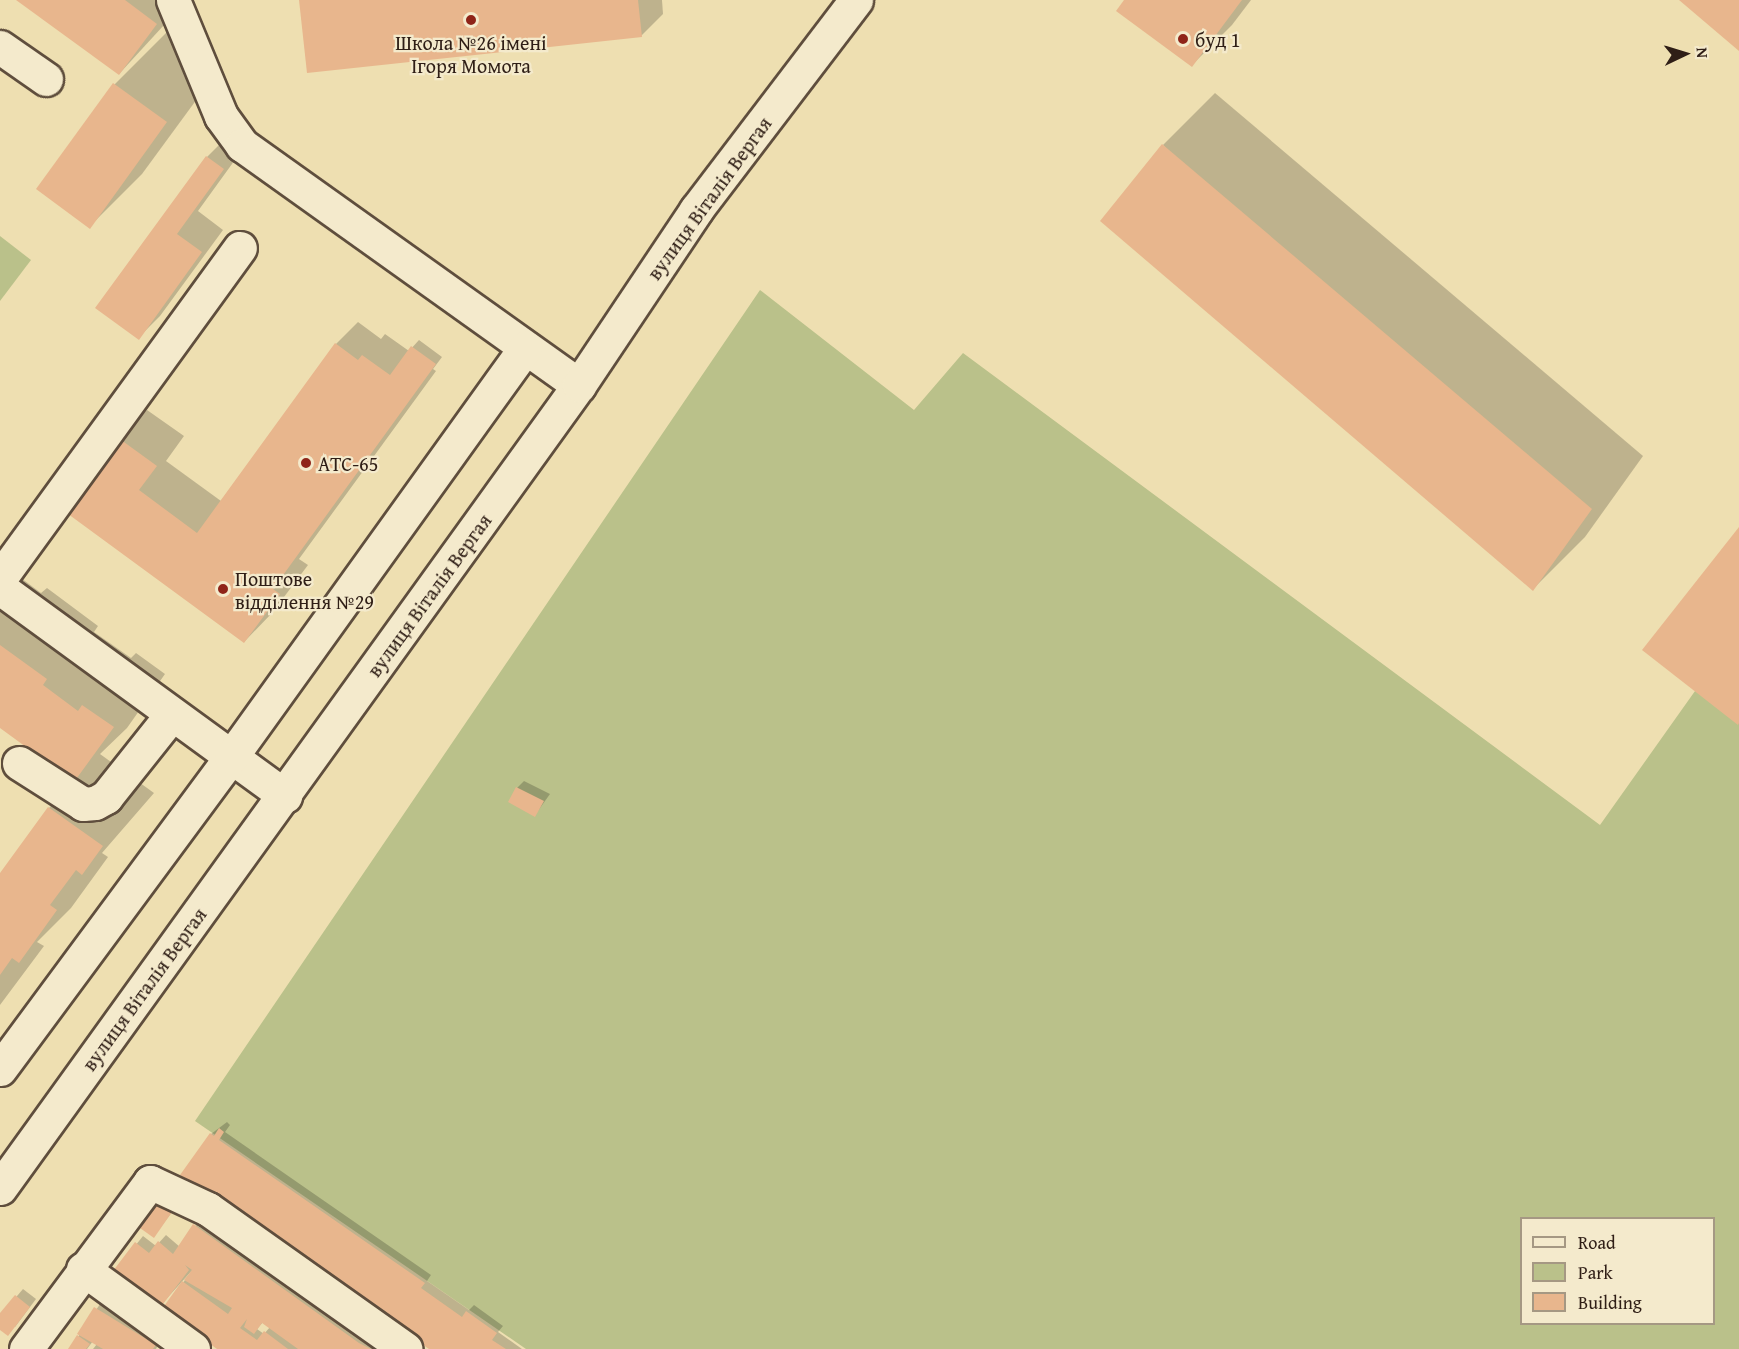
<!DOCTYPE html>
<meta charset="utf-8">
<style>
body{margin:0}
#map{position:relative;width:1739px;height:1349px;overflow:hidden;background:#eedfb1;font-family:"Gentium Book Plus",serif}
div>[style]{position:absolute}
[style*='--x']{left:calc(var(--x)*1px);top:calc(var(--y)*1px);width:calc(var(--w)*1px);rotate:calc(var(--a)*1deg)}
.green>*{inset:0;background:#bac18a}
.shadow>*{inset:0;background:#0003}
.building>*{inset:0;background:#e8b68d}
.roads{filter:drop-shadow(2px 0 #5f4e3d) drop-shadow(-2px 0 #5f4e3d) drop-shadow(0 2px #5f4e3d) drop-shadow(0 -2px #5f4e3d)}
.minor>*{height:33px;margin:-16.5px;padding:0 16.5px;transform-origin:16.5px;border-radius:16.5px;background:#f4eacc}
.dots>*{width:16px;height:16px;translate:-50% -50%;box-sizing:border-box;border:3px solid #f4eacc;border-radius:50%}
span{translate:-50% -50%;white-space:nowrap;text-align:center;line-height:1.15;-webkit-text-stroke:4.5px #f4eacc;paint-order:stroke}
.poi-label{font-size:20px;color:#2f1e16}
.left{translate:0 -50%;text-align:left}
.street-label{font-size:20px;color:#2f1e16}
.legend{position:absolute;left:1520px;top:1217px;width:195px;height:108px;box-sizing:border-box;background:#f4eacc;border:2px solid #a59883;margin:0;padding:8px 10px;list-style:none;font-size:18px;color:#2f1e16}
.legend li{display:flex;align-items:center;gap:12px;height:30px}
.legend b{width:30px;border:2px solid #a59883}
.north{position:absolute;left:1655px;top:24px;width:60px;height:60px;-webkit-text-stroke:4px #f4eacc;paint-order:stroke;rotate:86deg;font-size:16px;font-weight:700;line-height:24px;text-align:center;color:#2f1e16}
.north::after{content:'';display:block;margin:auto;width:21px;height:27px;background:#2f1e16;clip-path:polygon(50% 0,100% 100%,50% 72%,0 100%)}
</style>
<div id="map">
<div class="green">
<i style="clip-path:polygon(0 236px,31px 260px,0 301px)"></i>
<i style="clip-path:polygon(evenodd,760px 290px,914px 410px,963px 353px,1600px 825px,1739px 629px,1739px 1349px,526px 1349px,195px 1121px,760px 290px,1522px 1218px,1714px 1218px,1714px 1324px,1522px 1324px,1522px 1218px)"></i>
</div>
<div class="shadow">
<i style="clip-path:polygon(19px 0,187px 0,119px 74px)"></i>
<i style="clip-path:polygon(301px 0,662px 0,663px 14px,641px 36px)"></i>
<i style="clip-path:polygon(1126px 0,1251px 0,1232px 25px,1192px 65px)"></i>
<i style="clip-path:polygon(167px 32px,219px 69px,142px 174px,89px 227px,38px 189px,115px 84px)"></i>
<i style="clip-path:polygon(1215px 93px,1643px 456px,1585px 537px,1533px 589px,1163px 145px)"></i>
<i style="clip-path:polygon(229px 135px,245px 146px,198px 211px,223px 230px,160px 316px,138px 338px,97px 308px,207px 157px)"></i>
<i style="clip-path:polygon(358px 322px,381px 339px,385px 334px,409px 351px,419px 340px,442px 357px,433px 369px,436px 371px,299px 559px,308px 565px,272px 613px,244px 642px,66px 511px,119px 438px,147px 410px,184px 436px,166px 461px,221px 501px,336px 344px)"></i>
<i style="clip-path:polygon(0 554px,5px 566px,41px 593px,47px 588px,98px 626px,94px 632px,131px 658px,136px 653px,165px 674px,127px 728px,100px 754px,154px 793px,102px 853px,108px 857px,71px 908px,37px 942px,44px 946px,0 1005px,0 875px,49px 808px,75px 781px,0 726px)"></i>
<i style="clip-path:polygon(524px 781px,550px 794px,535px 815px,517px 788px)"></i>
<i style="clip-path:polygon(227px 1122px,230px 1125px,225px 1132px,431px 1275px,427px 1281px,469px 1310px,474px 1305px,503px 1326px,498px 1332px,522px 1349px,432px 1349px,182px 1175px,211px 1134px)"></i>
<i style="clip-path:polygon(159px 1203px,178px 1204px,154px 1236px)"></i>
<i style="clip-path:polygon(evenodd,201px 1218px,387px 1349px,219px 1349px,182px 1284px,196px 1266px,160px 1306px,115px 1271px,143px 1236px,156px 1246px,166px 1235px,180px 1247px,201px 1218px,263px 1322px,270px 1327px,264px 1334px,257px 1329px,263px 1322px)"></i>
<i style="clip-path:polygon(23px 1289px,36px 1299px,15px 1327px,0 1328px,0 1316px)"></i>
<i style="clip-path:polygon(102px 1301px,162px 1337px,156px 1349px,93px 1349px,97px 1344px,93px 1341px,87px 1349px,70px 1349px)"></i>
</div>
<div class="building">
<i style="clip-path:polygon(16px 0,125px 0,157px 24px,119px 75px)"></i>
<i style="clip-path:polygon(299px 0,638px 0,642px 37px,307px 73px)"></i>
<i style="clip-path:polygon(1124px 0,1242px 0,1192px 67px,1116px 11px)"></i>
<i style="clip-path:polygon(1679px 0,1739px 0,1739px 51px)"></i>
<i style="clip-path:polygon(113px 83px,167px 122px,90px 229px,36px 189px)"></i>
<i style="clip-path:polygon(1162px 144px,1592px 509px,1533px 591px,1100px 221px)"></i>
<i style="clip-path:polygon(206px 156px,224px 169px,177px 234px,202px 252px,139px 340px,95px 308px)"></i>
<i style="clip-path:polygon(335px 343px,358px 360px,362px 355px,390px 375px,411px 346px,436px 364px,273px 589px,280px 594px,244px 643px,64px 511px,117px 437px,157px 466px,139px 490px,197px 533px)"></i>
<i style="clip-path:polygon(1739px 527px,1739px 723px,1738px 725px,1642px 650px)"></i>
<i style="clip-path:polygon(0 645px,47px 679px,43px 685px,78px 711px,82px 705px,114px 727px,74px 782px,0 728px)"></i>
<i style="clip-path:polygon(516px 787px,544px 801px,535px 817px,508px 802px)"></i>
<i style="clip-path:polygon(48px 807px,103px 846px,82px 875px,76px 870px,50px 905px,57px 910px,19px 963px,12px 958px,0 975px,0 873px)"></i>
<i style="clip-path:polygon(219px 1128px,224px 1132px,219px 1140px,425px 1283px,421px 1288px,462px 1317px,466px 1311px,497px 1333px,492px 1340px,506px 1349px,429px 1349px,180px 1175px,210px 1133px,214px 1136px)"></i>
<i style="clip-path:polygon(158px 1202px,172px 1212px,154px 1238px,140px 1228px)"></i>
<i style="clip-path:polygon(193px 1224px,359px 1343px,371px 1349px,298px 1349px,262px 1323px,254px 1334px,244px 1327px,247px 1319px,240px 1328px,257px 1340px,264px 1331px,288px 1349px,217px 1349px,162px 1309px,182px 1281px,228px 1314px,232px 1308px,184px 1280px,192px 1270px,185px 1265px,189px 1270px,160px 1308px,113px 1271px,135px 1242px,149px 1253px,158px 1241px,173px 1254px)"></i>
<i style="clip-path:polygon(15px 1295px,30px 1307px,8px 1336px,0 1330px,0 1313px)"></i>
<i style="clip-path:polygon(94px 1307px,156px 1345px,153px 1349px,103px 1349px,77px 1334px)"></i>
<i style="clip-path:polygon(77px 1335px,90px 1344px,86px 1349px,68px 1349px)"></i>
</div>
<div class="roads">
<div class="minor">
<i style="--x:173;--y:0;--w:126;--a:67.5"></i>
<i style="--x:221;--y:116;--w:36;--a:54"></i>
<i style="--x:242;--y:145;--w:414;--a:35.5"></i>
<i style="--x:0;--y:47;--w:56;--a:34.8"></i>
<i style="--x:0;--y:578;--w:408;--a:-54"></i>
<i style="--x:0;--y:588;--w:353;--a:36.1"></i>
<i style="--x:19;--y:763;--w:76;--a:32.6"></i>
<i style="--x:83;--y:804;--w:12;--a:-5"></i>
<i style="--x:95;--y:803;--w:13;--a:-29"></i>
<i style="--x:106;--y:797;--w:106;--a:-51.5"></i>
<i style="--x:0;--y:1069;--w:388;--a:-53.5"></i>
<i style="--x:231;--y:757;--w:504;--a:-54.29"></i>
<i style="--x:0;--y:1188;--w:990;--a:-54.21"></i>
<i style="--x:579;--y:385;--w:211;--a:-56.2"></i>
<i style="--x:696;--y:210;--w:264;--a:-52.7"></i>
<i style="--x:83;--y:1269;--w:136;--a:36"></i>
<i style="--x:26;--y:1349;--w:208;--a:-53.4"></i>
<i style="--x:150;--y:1182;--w:64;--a:25"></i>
<i style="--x:208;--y:1209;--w:242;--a:35.3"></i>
</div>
</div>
<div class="dots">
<i style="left:471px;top:20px;background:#8f2418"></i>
<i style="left:1183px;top:39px;background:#8f2418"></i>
<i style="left:306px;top:463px;background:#8f2418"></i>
<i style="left:223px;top:589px;background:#8f2418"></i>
</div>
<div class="poi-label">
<span class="left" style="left:1195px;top:39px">буд 1</span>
<span style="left:471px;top:54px">Школа №26 імені<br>Ігоря Момота</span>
<span class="left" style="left:318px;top:463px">АТС-65</span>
<span class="left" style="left:235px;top:590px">Поштове<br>відділення №29</span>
</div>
<div class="street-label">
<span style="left:709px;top:198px;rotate:-54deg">вулиця Віталія Вергая</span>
<span style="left:429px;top:595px;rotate:-54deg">вулиця Віталія Вергая</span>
<span style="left:144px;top:989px;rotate:-54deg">вулиця Віталія Вергая</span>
</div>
<ul class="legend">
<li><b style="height:8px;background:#f4eacc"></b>Road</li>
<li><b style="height:16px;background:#bac18a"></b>Park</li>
<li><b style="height:16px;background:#e8b68d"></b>Building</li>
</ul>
<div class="north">N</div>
</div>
